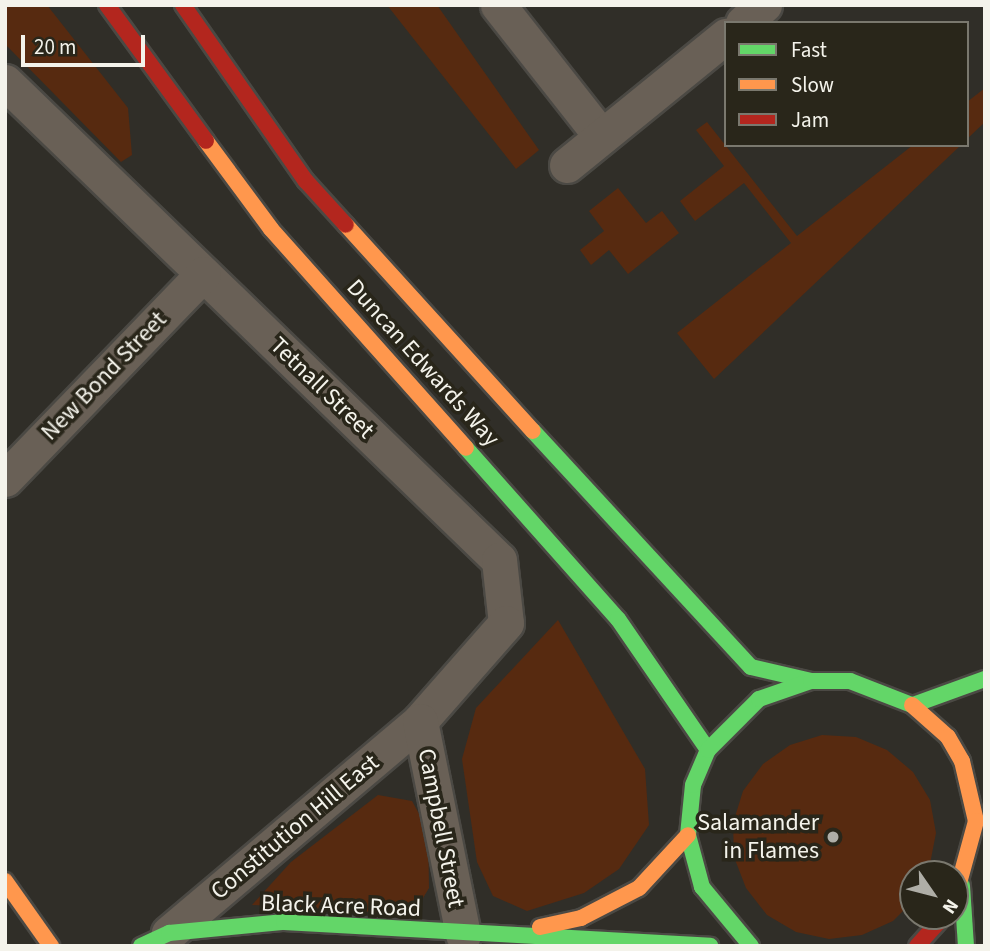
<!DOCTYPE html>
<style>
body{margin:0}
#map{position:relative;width:990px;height:951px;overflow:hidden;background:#302e28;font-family:"Source Sans 3",sans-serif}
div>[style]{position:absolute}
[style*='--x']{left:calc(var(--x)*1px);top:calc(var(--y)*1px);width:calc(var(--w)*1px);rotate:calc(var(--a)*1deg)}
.green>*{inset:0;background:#572a10}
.roads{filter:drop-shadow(2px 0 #4b4944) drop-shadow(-2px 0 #4b4944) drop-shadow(0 2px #4b4944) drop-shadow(0 -2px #4b4944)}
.street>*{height:35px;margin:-17.5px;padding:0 17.5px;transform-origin:17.5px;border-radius:17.5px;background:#696056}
.fast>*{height:16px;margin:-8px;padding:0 8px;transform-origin:8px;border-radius:8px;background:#63d668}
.slow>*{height:16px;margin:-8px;padding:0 8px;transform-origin:8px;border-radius:8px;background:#ff974d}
.jam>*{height:16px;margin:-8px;padding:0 8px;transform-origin:8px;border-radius:8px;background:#b3261e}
.dots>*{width:19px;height:19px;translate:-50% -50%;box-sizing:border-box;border:4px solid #29261a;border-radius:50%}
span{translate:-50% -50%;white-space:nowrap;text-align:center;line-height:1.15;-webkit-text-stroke:7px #29261a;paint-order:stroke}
.street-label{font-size:24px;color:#f4f3eb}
.poi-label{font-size:24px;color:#f4f3eb}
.right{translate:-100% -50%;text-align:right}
.frame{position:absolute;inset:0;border:7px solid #f4f3eb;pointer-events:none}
.legend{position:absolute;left:724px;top:21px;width:245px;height:126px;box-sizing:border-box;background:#29261a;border:2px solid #7a786e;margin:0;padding:9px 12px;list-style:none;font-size:21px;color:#f4f3eb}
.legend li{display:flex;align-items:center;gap:14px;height:35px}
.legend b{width:35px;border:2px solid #7a786e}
.north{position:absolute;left:899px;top:860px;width:70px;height:70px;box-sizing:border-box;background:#29261a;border:2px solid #7a786e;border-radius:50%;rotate:125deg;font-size:19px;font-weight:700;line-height:28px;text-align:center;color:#f4f3eb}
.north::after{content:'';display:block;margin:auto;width:24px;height:32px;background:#afaea7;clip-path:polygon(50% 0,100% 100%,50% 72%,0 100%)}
.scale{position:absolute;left:21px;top:35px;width:124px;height:32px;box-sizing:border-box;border:4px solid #f4f3eb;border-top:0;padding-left:9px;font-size:21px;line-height:24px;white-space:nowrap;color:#f4f3eb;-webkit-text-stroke:5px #29261a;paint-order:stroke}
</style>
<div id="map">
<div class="green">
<i style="clip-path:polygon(5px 5px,47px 5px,128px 108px,132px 155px,121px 162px,5px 44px)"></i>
<i style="clip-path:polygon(387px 5px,437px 5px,539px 150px,516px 169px)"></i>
<i style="clip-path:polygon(985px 88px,985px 122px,967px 139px,967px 102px)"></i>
<i style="clip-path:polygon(707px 122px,797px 236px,913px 145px,961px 145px,714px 379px,677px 333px,791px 243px,744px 183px,695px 221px,680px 201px,724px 166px,696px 130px)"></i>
<i style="clip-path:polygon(618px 188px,646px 223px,662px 211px,679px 233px,628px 274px,609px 250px,591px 265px,580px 250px,604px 231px,589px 211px)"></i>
<i style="clip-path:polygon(558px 620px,645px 769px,649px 825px,619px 869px,584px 893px,527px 911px,493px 896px,477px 862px,462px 759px,476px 708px)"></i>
<i style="clip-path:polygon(822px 735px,856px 737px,887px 750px,913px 772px,930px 800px,936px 833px,928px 874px,913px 874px,913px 901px,893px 921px,862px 935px,829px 939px,796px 932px,767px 915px,746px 888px,734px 857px,733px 823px,743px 791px,763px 764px,790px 745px)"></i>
<i style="clip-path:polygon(378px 795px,412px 801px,428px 830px,429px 888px,417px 908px,393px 913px,252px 905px,291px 862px)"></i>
</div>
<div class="roads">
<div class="street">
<i style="--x:498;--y:5;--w:167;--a:51.8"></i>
<i style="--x:743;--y:23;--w:28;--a:-41"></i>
<i style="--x:5;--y:82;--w:687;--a:44.06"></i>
<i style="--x:499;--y:560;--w:63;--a:83.7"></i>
<i style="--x:506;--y:623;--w:130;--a:131.3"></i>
<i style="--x:420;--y:721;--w:329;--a:139.8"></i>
<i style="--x:567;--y:165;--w:205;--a:-39.1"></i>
<i style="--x:5;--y:479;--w:285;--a:-46"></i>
<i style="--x:420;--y:721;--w:218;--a:78.6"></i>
</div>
<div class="fast">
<i style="--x:533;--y:431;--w:321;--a:47.3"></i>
<i style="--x:751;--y:667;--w:62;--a:13.1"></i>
<i style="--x:466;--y:448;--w:229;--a:48.4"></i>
<i style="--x:618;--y:619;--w:159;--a:55.5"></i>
<i style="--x:913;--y:705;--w:77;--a:-19.9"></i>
<i style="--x:962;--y:886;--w:60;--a:86.2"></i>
<i style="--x:141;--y:946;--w:31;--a:-25"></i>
<i style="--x:169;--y:933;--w:116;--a:-5.5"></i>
<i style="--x:284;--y:922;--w:427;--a:3.2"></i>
<i style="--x:751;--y:946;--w:77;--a:-129.7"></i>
<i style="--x:702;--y:887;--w:54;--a:-105.1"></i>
<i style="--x:688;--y:835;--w:50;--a:-84.3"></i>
<i style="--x:693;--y:785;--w:38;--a:-67"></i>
<i style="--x:708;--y:750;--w:72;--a:-45"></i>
<i style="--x:759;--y:699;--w:55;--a:-19.1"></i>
<i style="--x:811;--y:681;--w:39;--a:0"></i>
<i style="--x:850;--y:681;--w:66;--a:21.2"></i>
</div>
<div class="slow">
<i style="--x:206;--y:141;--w:109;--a:53.5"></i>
<i style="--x:271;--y:229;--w:293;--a:48.3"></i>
<i style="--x:346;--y:225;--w:278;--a:47.8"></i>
<i style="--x:912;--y:705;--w:48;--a:41.6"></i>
<i style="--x:948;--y:737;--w:28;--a:60"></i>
<i style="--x:962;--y:761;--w:62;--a:76.9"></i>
<i style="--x:976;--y:821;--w:80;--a:105.3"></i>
<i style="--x:5;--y:881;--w:80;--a:54.7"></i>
<i style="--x:540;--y:927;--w:42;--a:-12.4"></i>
<i style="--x:581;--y:918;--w:65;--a:-27.3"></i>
<i style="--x:639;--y:888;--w:72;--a:-47.2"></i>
</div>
<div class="jam">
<i style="--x:107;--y:5;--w:168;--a:53.9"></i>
<i style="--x:183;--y:5;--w:215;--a:55.1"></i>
<i style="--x:306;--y:181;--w:59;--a:47.7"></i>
<i style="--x:917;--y:946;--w:40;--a:-48"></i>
</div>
</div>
<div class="dots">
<i style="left:833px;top:837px;background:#afaea7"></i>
</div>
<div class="street-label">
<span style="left:423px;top:363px;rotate:48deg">Duncan Edwards Way</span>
<span style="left:104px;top:376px;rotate:-46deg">New Bond Street</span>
<span style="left:322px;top:388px;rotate:44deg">Tetnall Street</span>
<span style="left:295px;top:827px;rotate:-40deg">Constitution Hill East</span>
<span style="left:441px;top:828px;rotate:79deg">Campbell Street</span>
<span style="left:341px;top:906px;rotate:2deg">Black Acre Road</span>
</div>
<div class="poi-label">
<span class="right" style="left:819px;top:837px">Salamander<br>in Flames</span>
</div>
<div class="frame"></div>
<ul class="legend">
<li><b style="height:9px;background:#63d668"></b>Fast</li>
<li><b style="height:9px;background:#ff974d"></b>Slow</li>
<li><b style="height:9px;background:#b3261e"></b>Jam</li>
</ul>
<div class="north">N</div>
<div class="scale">20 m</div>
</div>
